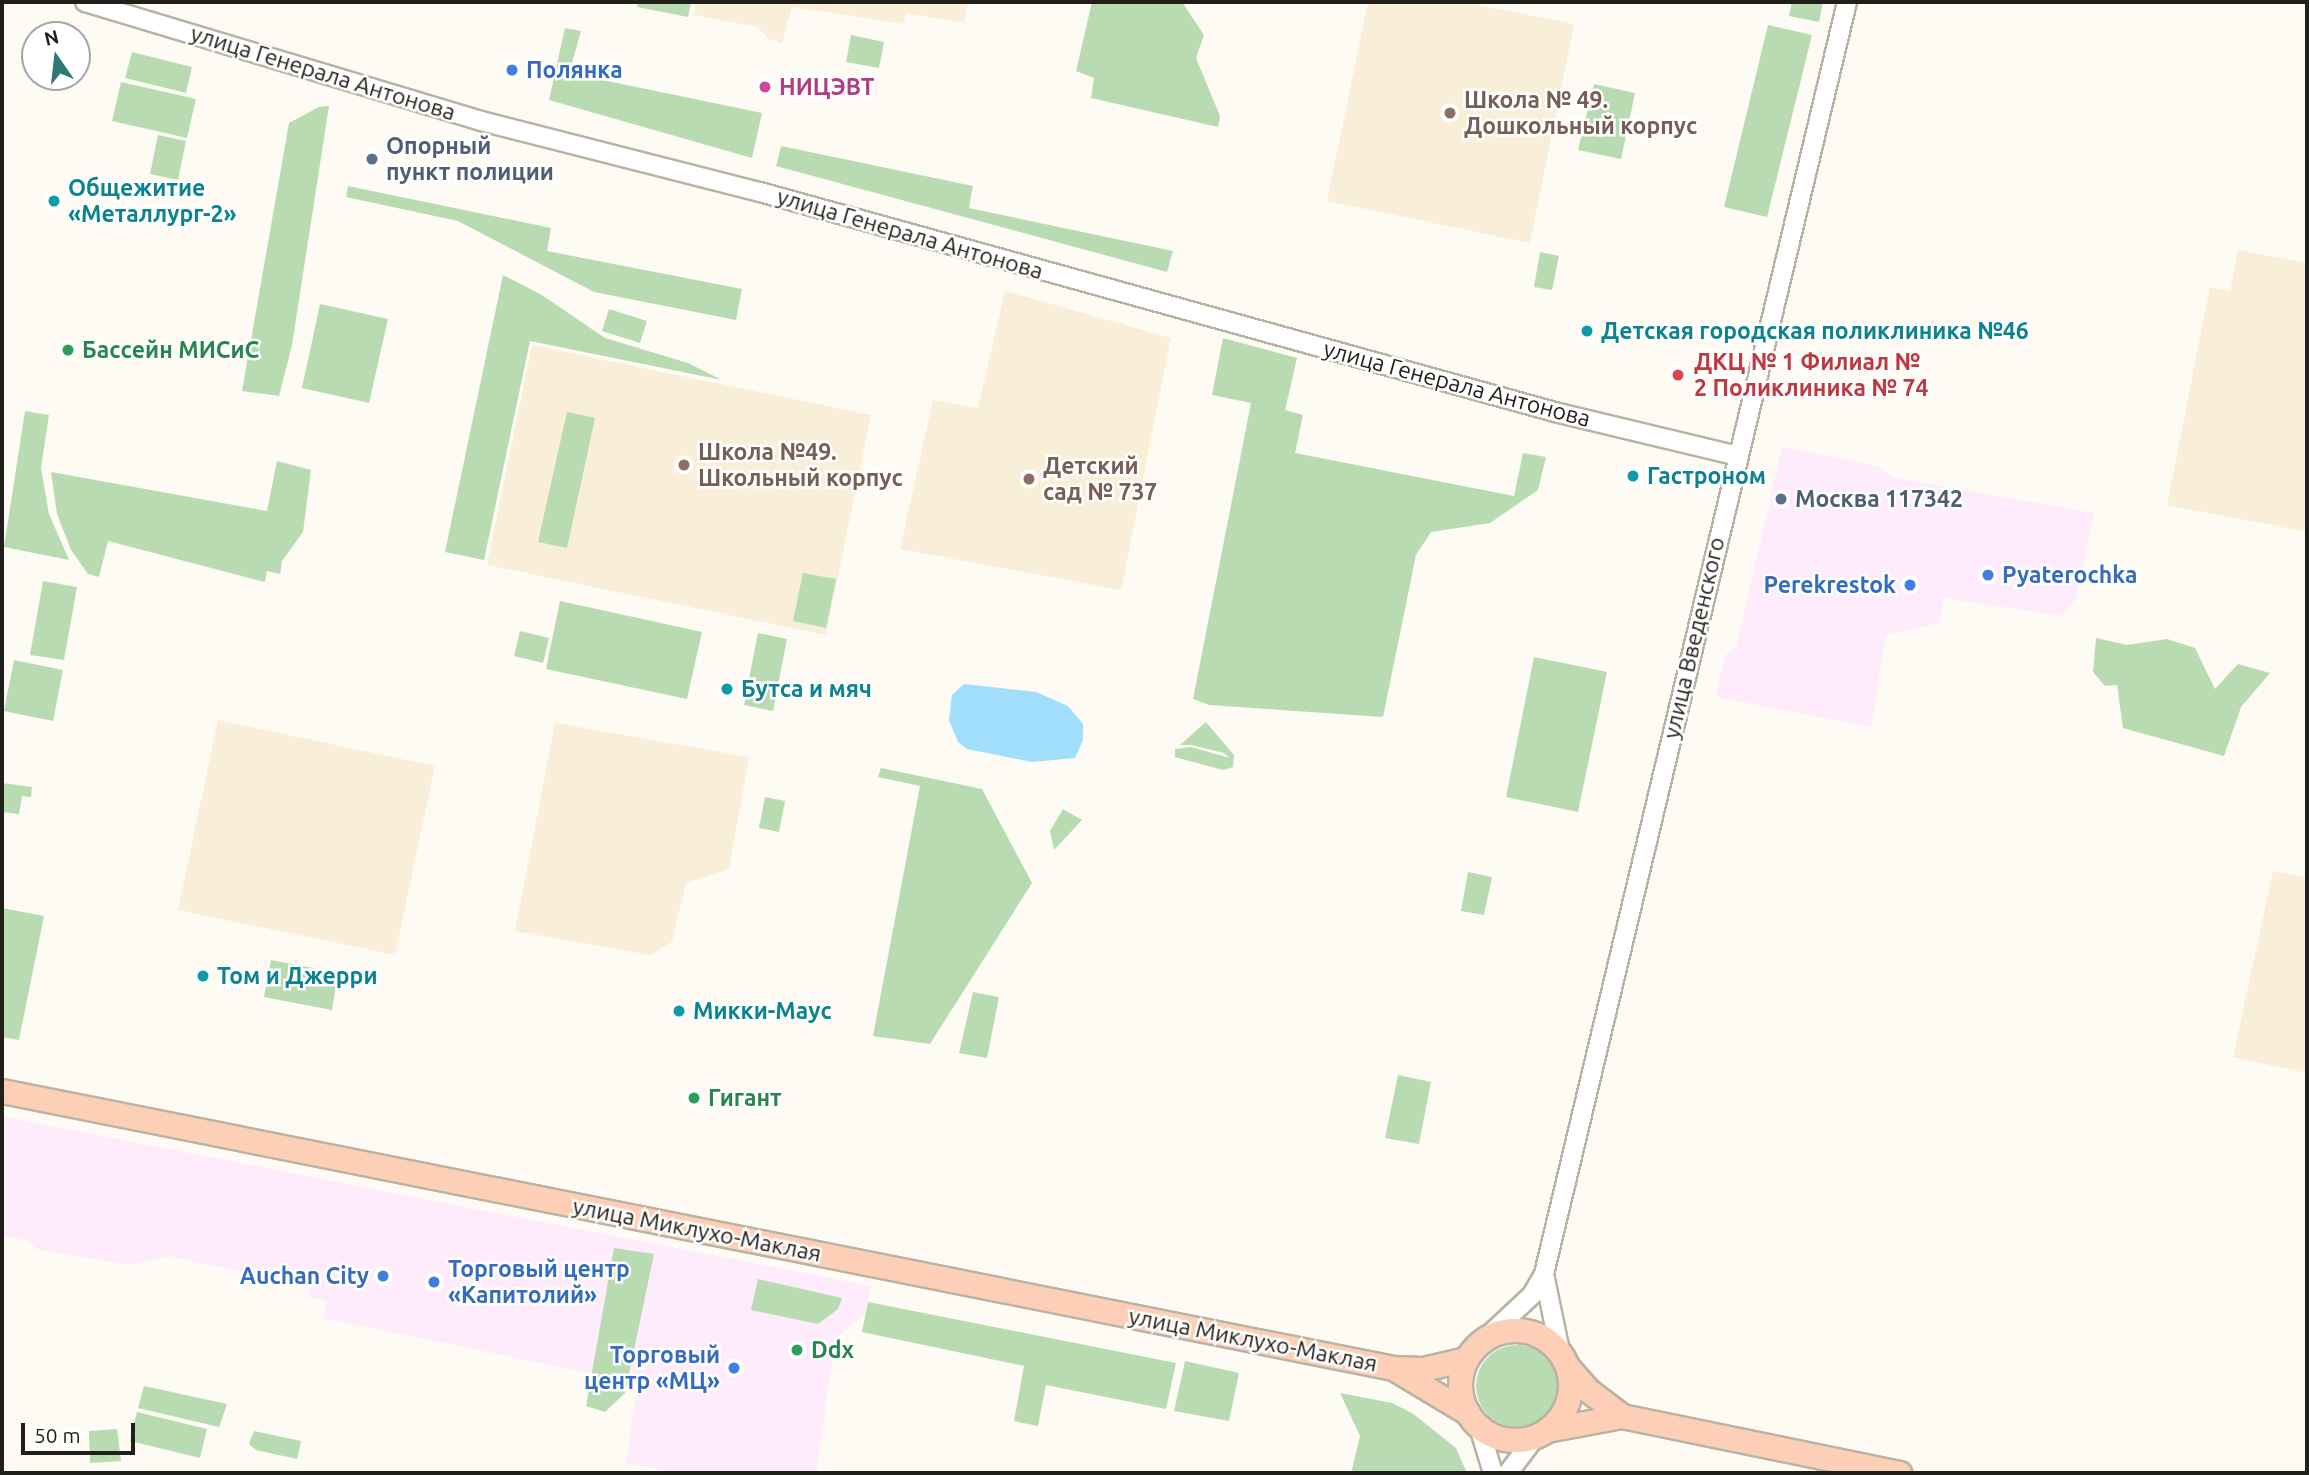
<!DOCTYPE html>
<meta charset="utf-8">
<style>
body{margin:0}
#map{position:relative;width:2309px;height:1475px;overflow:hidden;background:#fefbf5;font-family:Ubuntu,sans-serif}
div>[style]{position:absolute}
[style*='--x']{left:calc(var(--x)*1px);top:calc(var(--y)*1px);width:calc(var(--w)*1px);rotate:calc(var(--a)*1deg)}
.commercial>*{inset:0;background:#feebfb}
.built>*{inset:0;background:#f9eed7}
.green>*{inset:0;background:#b8dbb2}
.round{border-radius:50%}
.water>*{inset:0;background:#a1defc}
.roads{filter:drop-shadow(2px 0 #bab3a3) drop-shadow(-2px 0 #bab3a3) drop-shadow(0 2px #bab3a3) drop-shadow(0 -2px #bab3a3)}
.minor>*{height:18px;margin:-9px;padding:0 9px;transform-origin:9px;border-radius:9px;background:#fff}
.major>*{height:23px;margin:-11.5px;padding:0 11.5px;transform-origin:11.5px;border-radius:11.5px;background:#fccfb6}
.major>.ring{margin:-11.5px;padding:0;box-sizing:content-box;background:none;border:23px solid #fccfb6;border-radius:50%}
.dots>*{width:19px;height:19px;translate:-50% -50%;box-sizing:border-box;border:4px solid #fff;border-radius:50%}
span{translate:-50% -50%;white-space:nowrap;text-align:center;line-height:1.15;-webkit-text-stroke:5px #fff;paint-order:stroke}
.shop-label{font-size:23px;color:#366cbe;font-weight:700}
.left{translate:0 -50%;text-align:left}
.right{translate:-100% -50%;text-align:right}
.street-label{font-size:23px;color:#211f19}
.hotel-label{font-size:23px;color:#b23c85;font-weight:700}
.education-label{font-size:23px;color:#785e54;font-weight:700}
.service-label{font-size:23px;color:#4e5e75;font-weight:700}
.culture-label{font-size:23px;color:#0d838f;font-weight:700}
.leisure-label{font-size:23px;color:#27864d;font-weight:700}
.health-label{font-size:23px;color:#be3a42;font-weight:700}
.frame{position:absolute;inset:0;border:4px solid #211f19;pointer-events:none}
.north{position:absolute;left:21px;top:21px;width:70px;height:70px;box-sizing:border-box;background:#fff;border:2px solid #a6a5a3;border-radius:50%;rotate:346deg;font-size:19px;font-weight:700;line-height:28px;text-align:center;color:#211f19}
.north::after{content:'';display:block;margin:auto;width:24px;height:32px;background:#2f7771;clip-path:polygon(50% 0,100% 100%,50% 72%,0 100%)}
.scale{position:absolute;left:21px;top:1423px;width:114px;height:32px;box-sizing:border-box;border:4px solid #211f19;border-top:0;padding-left:9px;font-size:21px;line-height:24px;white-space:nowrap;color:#211f19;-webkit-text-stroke:5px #fff;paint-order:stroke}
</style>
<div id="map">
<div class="commercial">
<i style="clip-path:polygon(1782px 447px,1878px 466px,1895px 478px,2094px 513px,2076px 599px,2061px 616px,1944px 598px,1940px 623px,1886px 635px,1871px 727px,1716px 697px,1725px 655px,1736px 648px)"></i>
<i style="clip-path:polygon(4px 1117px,871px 1286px,865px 1313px,835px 1339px,816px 1473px,675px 1473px,626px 1463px,638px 1383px,323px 1318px,327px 1301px,308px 1297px,310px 1286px,169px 1256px,131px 1265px,36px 1249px,29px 1241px,2px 1235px)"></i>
</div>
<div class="built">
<i style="clip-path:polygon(696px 2px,968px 2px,964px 23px,906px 13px,904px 24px,792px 7px,782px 43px,768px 39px,758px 27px,694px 15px)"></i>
<i style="clip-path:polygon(1368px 2px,1463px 2px,1574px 24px,1530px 243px,1327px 201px)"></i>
<i style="clip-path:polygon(2238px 250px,2307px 263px,2307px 532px,2167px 505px,2210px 287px,2230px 291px)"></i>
<i style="clip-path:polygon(1005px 291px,1171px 338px,1121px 590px,900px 549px,933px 400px,978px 408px)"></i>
<i style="clip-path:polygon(532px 345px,871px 415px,826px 635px,487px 565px)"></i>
<i style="clip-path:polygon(218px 720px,435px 766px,395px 955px,178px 910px)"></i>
<i style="clip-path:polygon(555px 723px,749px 757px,729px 869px,686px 883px,672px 942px,650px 955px,515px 931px)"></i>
<i style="clip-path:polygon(2273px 871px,2307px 878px,2307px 1073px,2233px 1057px)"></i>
</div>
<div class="green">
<i style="clip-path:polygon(638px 2px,691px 2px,688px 17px,637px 7px)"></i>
<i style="clip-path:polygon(1092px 2px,1182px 2px,1204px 35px,1196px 58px,1220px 116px,1218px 127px,1091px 98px,1094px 78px,1076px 71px)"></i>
<i style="clip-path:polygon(1792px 2px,1823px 2px,1819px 22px,1789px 16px)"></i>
<i style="clip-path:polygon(1768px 25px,1812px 35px,1767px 217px,1724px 207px)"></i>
<i style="clip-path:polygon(565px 28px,581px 31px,569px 73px,762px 113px,752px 158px,549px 100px)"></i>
<i style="clip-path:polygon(851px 35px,884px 42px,879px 68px,846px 62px)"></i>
<i style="clip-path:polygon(132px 52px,192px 67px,186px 93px,125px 78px)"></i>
<i style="clip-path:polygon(121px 82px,196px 99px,187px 138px,112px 121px)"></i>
<i style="clip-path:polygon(1594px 84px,1635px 93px,1621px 159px,1578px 150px)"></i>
<i style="clip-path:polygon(329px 106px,292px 345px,279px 396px,242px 391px,289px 123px,319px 107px)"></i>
<i style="clip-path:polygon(158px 135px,186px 141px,178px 180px,150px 174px)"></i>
<i style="clip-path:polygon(781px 146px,973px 186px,969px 208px,1173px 251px,1167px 272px,776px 166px)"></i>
<i style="clip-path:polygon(348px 186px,551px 228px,547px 251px,742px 289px,736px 320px,594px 292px,458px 221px,346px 197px)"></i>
<i style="clip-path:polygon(1540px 252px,1559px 256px,1552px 290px,1534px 287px)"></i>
<i style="clip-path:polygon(503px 275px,542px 295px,605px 338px,688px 363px,722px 380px,530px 341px,484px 560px,445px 552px)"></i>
<i style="clip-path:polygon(320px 304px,388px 319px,369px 403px,302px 388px)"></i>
<i style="clip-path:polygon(609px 309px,647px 321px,640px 343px,602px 331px)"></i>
<i style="clip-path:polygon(1223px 338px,1297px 358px,1285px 410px,1303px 415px,1295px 453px,1514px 496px,1523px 453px,1546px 457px,1538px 490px,1490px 523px,1431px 532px,1416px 555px,1383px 717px,1209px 705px,1193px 699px,1251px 403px,1212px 395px)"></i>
<i style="clip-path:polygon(25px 411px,49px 415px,41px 468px,49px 514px,69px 560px,4px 547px)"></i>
<i style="clip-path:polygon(567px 412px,595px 418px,567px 548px,538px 542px)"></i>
<i style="clip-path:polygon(277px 461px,311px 470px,303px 532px,282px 561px,280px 574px,267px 571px,265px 582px,108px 541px,99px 577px,88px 574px,71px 550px,57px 514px,51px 472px,267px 511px)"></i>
<i style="clip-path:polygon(803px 573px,836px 579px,826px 628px,793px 621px)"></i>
<i style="clip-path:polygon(43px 581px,77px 587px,64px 660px,30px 655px)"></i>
<i style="clip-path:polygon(560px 601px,702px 632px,687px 699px,546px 669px)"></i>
<i style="clip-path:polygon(520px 631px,549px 638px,543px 663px,514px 656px)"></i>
<i style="clip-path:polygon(758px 633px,787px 639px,773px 711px,744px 705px)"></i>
<i style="clip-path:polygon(2096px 638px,2127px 645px,2167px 639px,2195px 648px,2215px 689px,2238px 664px,2270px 673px,2241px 707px,2224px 756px,2123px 728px,2117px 685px,2105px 686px,2093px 672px)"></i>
<i style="clip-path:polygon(1534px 657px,1607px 672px,1578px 812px,1506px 797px)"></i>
<i style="clip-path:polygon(14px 660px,63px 670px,53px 721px,4px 711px)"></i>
<i style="clip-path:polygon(1206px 722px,1234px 755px,1233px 767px,1223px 770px,1175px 757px,1175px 749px,1191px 747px,1230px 758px,1224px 753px,1191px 745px,1180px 745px)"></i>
<i style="clip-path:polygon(881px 768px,982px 789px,1032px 883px,930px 1044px,873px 1036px,920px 786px,878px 777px)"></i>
<i style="clip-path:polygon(2px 783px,32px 787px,31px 797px,22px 796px,19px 814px,2px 812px)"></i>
<i style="clip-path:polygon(765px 797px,785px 801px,779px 832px,759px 828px)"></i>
<i style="clip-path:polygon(1063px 809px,1082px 820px,1054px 850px,1050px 831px)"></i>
<i style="clip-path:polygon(1468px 872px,1492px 877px,1484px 915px,1461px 911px)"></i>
<i style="clip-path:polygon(2px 908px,44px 916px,19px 1040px,2px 1037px)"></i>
<i style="clip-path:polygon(271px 960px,338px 973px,332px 1010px,264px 997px)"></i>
<i style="clip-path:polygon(973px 992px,999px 997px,987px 1058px,959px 1053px)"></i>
<i style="clip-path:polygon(1398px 1075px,1431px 1082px,1419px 1144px,1385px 1138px)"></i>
<i style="clip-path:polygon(614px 1248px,654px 1254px,625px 1393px,605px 1412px,586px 1406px)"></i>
<i style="clip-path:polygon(758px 1279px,842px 1298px,838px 1309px,818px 1324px,751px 1310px)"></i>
<i style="clip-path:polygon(868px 1302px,1176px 1363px,1166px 1409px,1046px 1385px,1038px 1426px,1014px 1421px,1024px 1366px,862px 1332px)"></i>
<i class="round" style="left:1476px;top:1345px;width:82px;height:82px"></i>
<i style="clip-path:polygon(1185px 1361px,1239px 1373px,1229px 1421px,1174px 1411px)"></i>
<i style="clip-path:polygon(144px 1386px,227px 1404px,219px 1427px,138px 1408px)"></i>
<i style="clip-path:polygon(1340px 1393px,1392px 1403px,1412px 1413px,1456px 1448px,1467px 1473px,1351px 1473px,1360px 1436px)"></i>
<i style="clip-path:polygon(137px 1412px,207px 1429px,200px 1458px,130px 1441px)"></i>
<i style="clip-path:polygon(117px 1429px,121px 1461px,90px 1463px,89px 1431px)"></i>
<i style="clip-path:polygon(254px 1431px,301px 1441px,297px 1459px,256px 1450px,249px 1444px)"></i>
</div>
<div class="water">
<i style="clip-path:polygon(964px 684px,1036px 692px,1068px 706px,1083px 724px,1083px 740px,1075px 758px,1032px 762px,967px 749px,958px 742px,949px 720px,952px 695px)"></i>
</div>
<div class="roads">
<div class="minor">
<i style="--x:85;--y:2;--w:413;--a:16.7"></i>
<i style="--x:481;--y:121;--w:288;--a:14.3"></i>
<i style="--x:760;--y:192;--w:825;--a:15.47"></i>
<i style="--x:1555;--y:412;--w:188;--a:13.5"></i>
<i style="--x:1544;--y:1274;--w:79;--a:78.3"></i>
<i style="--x:1488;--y:1336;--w:60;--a:-43"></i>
<i style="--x:1532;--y:1295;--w:24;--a:-60"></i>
<i style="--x:1544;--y:1274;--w:1308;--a:-76.6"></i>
<i style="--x:1479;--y:1427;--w:48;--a:73.1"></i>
<i style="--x:1508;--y:1473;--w:46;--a:-52.9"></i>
</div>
<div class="major">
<i style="--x:2;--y:1091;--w:1418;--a:11.26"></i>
<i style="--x:1393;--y:1368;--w:30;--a:2"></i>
<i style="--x:1423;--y:1369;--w:44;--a:-13.1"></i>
<i class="ring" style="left:1460px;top:1330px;width:87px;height:87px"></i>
<i style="--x:1567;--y:1366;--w:33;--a:49"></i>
<i style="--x:1589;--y:1391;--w:41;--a:37.1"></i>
<i style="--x:1398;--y:1371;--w:82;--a:31"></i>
<i style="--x:1547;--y:1430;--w:76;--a:-10.6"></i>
<i style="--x:1622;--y:1416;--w:283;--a:11.6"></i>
</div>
</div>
<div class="dots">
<i style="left:512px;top:70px;background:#3f7fe0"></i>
<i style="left:765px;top:87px;background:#d1479c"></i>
<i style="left:1450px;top:113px;background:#8d6e63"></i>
<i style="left:372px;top:159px;background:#5c6f8a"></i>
<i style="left:54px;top:201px;background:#0f9aa8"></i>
<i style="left:1587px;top:331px;background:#0f9aa8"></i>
<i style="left:68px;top:350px;background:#2e9e5b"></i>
<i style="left:1678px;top:375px;background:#e0444e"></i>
<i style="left:684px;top:465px;background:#8d6e63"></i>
<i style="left:1633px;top:476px;background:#0f9aa8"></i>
<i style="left:1029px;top:479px;background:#8d6e63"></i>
<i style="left:1781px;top:499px;background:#5c6f8a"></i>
<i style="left:1988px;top:575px;background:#3f7fe0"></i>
<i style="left:1910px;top:585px;background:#3f7fe0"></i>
<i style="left:727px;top:689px;background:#0f9aa8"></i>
<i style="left:203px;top:976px;background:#0f9aa8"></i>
<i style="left:679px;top:1011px;background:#0f9aa8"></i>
<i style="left:694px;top:1098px;background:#2e9e5b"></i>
<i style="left:383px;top:1276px;background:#3f7fe0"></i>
<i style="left:434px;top:1282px;background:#3f7fe0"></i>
<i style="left:797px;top:1350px;background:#2e9e5b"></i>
<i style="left:734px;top:1368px;background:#3f7fe0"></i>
</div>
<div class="shop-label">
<span class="left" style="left:526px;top:70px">Полянка</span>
<span class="left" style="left:2002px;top:575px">Pyaterochka</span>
<span class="right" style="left:1896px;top:585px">Perekrestok</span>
<span class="left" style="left:448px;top:1282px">Торговый центр<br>«Капитолий»</span>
<span class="right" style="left:369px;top:1276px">Auchan City</span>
<span class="right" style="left:720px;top:1368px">Торговый<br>центр «МЦ»</span>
</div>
<div class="street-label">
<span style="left:323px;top:73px;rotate:17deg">улица Генерала Антонова</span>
<span style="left:910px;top:234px;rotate:16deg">улица Генерала Антонова</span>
<span style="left:1457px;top:384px;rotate:15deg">улица Генерала Антонова</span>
<span style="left:1694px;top:638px;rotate:-77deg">улица Введенского</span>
<span style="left:697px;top:1230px;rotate:11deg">улица Миклухо-Маклая</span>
<span style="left:1253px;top:1340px;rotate:11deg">улица Миклухо-Маклая</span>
</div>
<div class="hotel-label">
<span class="left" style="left:779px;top:87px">НИЦЭВТ</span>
</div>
<div class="education-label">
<span class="left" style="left:1464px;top:113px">Школа № 49.<br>Дошкольный корпус</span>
<span class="left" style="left:698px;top:465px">Школа №49.<br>Школьный корпус</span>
<span class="left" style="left:1043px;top:479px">Детский<br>сад № 737</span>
</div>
<div class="service-label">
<span class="left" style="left:386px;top:159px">Опорный<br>пункт полиции</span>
<span class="left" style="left:1795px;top:499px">Москва 117342</span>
</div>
<div class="culture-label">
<span class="left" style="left:68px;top:201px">Общежитие<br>«Металлург-2»</span>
<span class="left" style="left:1601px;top:331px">Детская городская поликлиника №46</span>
<span class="left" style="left:1647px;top:476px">Гастроном</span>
<span class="left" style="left:741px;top:689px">Бутса и мяч</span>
<span class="left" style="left:217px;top:976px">Том и Джерри</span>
<span class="left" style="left:693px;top:1011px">Микки-Маус</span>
</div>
<div class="leisure-label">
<span class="left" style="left:82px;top:350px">Бассейн МИСиС</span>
<span class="left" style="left:708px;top:1098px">Гигант</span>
<span class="left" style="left:811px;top:1350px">Ddx</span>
</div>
<div class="health-label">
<span class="left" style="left:1694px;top:375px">ДКЦ № 1 Филиал №<br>2 Поликлиника № 74</span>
</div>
<div class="frame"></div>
<div class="north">N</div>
<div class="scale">50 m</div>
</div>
